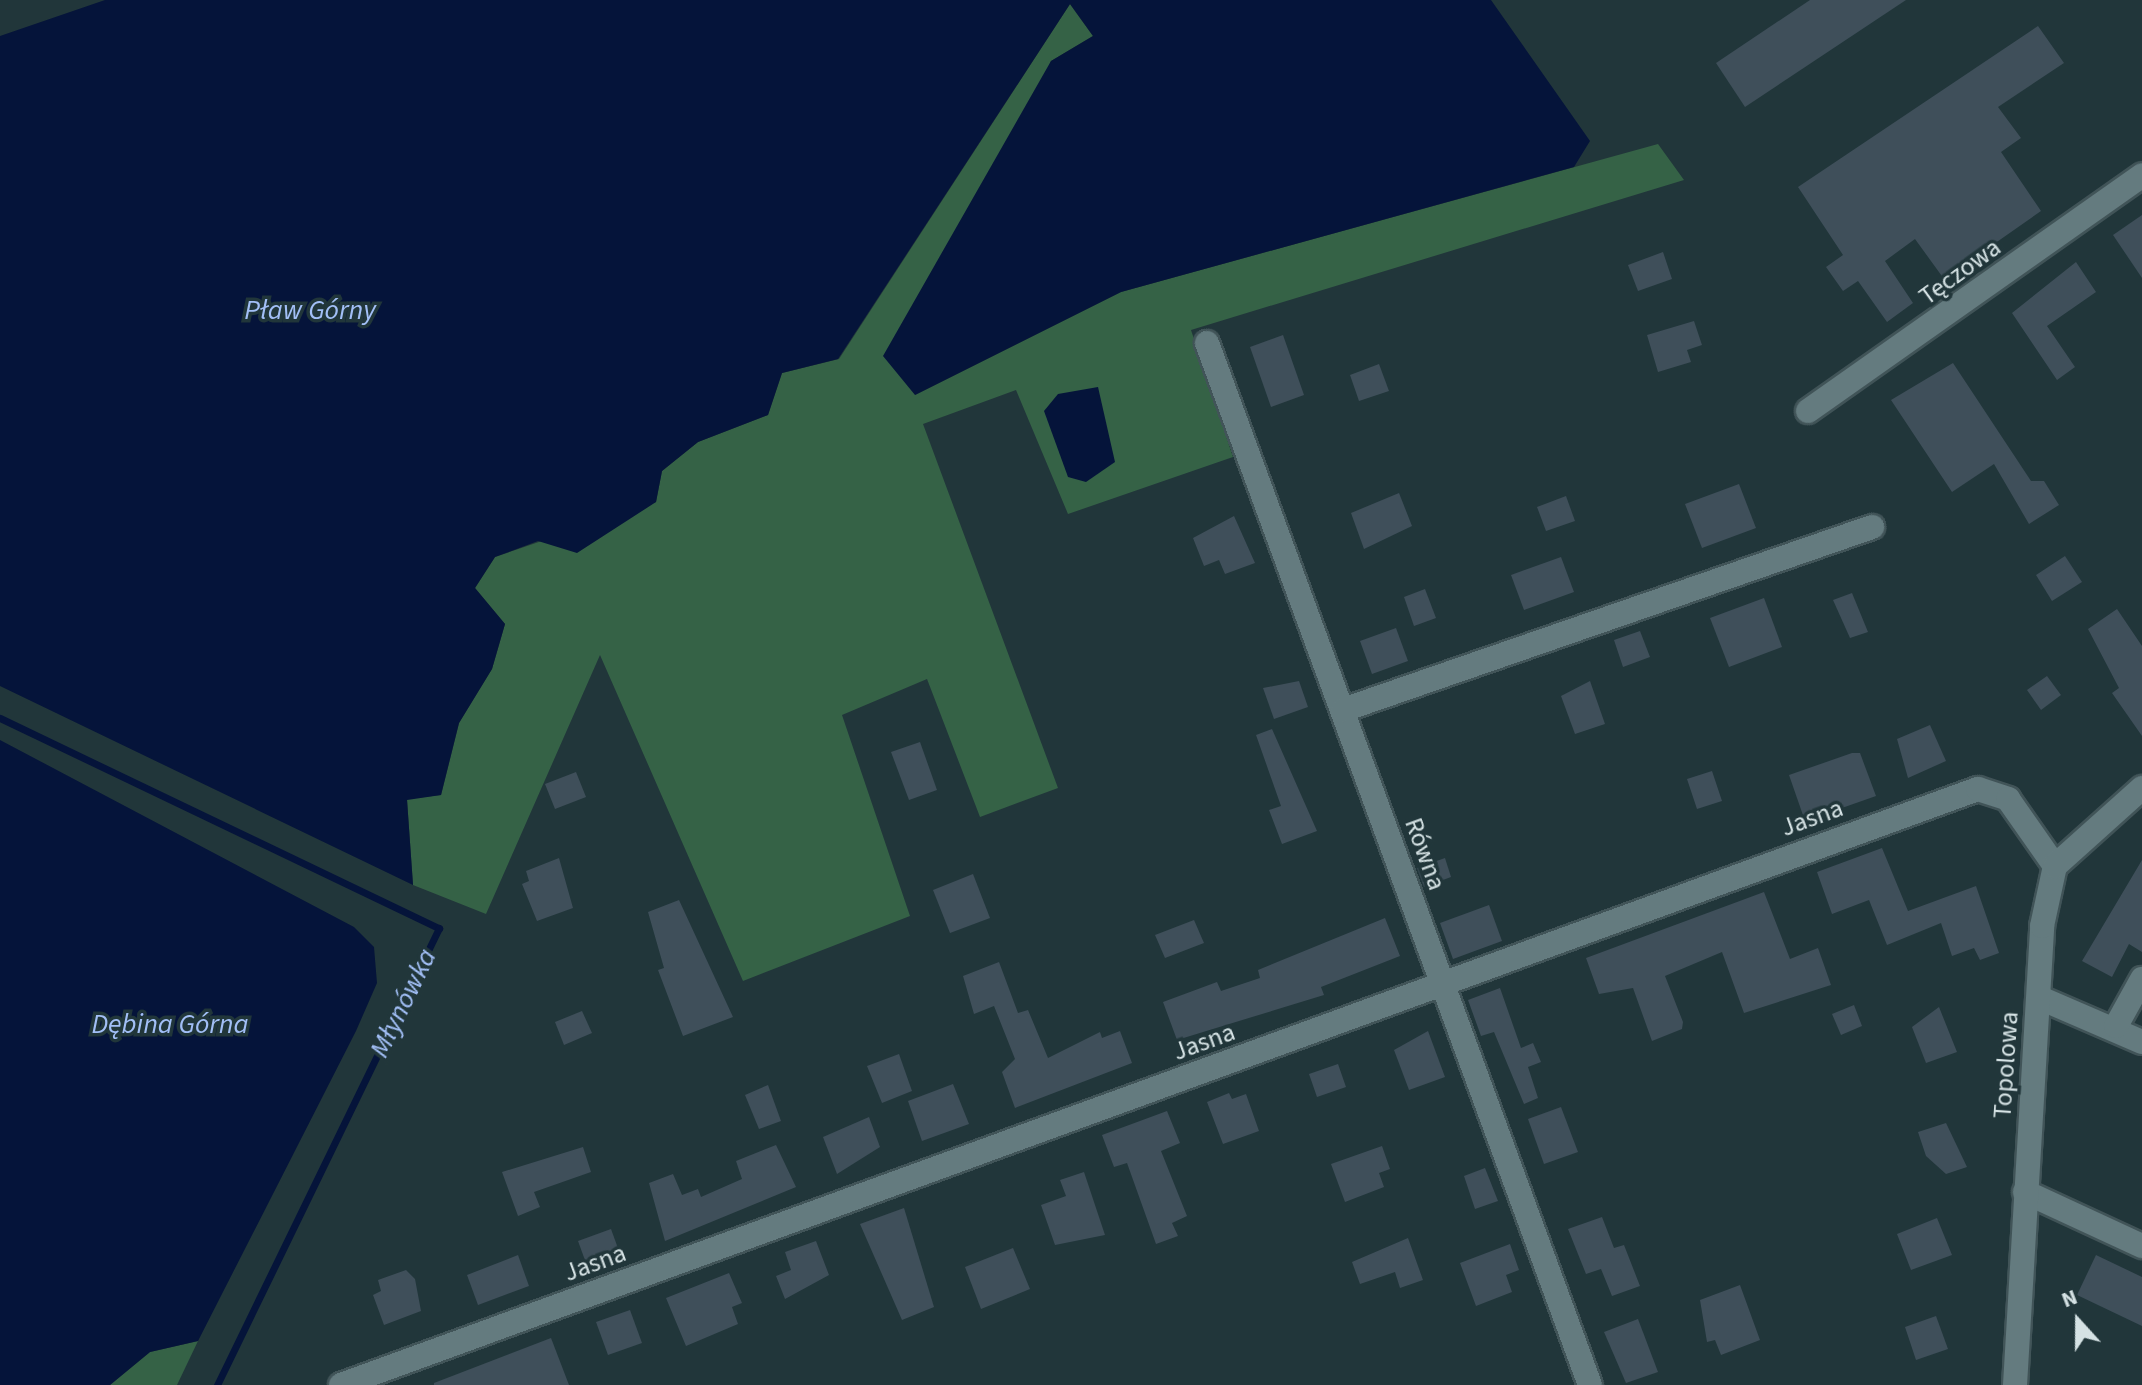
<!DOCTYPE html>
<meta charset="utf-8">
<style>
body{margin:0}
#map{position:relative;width:2142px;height:1385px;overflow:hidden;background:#21363a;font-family:"Source Sans 3",sans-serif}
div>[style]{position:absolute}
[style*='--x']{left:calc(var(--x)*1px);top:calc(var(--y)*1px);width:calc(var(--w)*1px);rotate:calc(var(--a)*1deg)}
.green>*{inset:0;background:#356246}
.water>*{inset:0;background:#05143a}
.stream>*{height:7px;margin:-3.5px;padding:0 3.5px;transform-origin:3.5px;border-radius:3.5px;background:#05143a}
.building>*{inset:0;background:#3f4f5a}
.roads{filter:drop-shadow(2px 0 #415458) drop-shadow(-2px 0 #415458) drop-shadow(0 2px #415458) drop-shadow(0 -2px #415458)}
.street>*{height:24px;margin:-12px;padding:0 12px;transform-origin:12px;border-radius:12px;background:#647b7f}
span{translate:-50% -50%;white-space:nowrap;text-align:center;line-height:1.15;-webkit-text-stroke:7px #21363a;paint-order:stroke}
.street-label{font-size:26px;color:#d5e2e4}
.water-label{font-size:28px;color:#a2bff6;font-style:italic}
.north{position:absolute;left:2038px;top:1281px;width:80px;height:80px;-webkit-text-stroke:6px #21363a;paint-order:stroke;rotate:339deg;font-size:22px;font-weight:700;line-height:32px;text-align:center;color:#d5e2e4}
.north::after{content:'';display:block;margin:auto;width:28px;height:36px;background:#d5e2e4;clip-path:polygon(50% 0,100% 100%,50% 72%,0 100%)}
</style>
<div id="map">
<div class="green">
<i style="clip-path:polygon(1070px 4px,1093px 36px,1051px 61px,915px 395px,1121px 292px,1658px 144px,1684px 180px,1191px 330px,1233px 457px,1068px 514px,1016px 390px,923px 424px,1058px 788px,980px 817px,927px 679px,842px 715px,910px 916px,743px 981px,600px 655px,486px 914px,413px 885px,407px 799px,441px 795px,459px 723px,492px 669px,505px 624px,475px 588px,495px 557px,656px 502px,662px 471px,698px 442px,768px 415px,782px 373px,839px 359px)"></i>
<i style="clip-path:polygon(198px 1341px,177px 1385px,110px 1385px,150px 1352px)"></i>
</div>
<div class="water">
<i style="clip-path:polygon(105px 0,1491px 0,1590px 141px,1574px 167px,1121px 292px,915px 395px,883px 356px,1051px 61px,1093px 36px,1070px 4px,838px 359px,782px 373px,768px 415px,698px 442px,662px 471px,656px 502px,577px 553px,538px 541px,495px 557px,475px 588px,505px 624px,492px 669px,459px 723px,441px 795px,407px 800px,413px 885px,0 686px,0 36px)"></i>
<i style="clip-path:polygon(1098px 387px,1115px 462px,1086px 482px,1068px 477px,1044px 411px,1058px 394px)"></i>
<i style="clip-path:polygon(0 740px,354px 927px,374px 947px,377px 983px,356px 1031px,198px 1341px,150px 1352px,110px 1385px,0 1385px)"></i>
</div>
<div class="stream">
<i style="--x:0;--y:718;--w:487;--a:25.6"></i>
<i style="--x:439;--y:928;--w:508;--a:115.91"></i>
</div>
<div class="building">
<i style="clip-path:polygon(1810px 0,1906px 0,1745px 107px,1716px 63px)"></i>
<i style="clip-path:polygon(2038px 26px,2064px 63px,1998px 107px,2021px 138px,2001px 152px,2041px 211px,1944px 279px,1915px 239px,1885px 261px,1913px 303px,1887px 322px,1858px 281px,1843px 291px,1826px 267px,1843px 255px,1798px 187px)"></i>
<i style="clip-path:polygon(2142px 215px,2142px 278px,2113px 235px)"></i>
<i style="clip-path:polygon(1663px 252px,1672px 279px,1638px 291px,1628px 265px)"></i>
<i style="clip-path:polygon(2076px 262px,2096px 292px,2047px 326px,2075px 367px,2057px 380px,2012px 313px)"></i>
<i style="clip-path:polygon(1694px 321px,1702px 345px,1687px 350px,1691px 362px,1658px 372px,1647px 335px)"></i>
<i style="clip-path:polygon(1283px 335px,1304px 395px,1271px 407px,1250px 347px)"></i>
<i style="clip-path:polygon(1953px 363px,2031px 481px,2044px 481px,2059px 505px,2029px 524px,1994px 464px,1952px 492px,1891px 400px)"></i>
<i style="clip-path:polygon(1379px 364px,1389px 391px,1359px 401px,1350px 375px)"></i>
<i style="clip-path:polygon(1739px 484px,1756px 528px,1702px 548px,1685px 504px)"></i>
<i style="clip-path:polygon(1399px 493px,1412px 526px,1364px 549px,1351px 513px)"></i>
<i style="clip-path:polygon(1566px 496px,1575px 521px,1546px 531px,1537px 507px)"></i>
<i style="clip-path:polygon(1234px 516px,1255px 563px,1225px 574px,1219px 560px,1204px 566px,1193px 538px)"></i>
<i style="clip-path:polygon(2065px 556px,2082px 582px,2052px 601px,2036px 575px)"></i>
<i style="clip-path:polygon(1561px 557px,1574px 592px,1524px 610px,1511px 575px)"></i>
<i style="clip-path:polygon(1425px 589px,1436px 618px,1414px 626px,1404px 597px)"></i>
<i style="clip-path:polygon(1852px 593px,1868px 632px,1850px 638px,1833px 600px)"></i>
<i style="clip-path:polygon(1764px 598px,1782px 647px,1729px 667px,1710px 618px)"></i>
<i style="clip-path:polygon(2117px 609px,2142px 646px,2142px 736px,2112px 693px,2119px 688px,2088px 629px)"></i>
<i style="clip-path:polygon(1396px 628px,1408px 661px,1372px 674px,1360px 641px)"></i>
<i style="clip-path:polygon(1640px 631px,1650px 657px,1623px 667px,1614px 640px)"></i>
<i style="clip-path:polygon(2047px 676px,2061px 695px,2041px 710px,2027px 690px)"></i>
<i style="clip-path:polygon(1299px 681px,1308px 707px,1274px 719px,1263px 688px)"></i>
<i style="clip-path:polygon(1590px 681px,1605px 724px,1575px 734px,1561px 696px)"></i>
<i style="clip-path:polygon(1930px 725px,1946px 761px,1908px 778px,1897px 739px)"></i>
<i style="clip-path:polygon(1272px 729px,1317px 831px,1282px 844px,1269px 810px,1281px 806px,1256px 735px)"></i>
<i style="clip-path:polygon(920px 742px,937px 790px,909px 800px,891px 752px)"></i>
<i style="clip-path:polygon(1852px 753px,1860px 753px,1876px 796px,1805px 821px,1789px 775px)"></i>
<i style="clip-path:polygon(1712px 771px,1722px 801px,1697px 809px,1687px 779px)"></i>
<i style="clip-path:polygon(576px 772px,586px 797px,555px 809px,545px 784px)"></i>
<i style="clip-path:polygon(1882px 848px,1908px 911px,1976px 886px,1999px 953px,1980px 960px,1974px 948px,1952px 956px,1941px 923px,1887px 945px,1869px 900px,1832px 914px,1817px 872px)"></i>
<i style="clip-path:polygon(559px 858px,573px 908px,537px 921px,522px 884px,529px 881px,526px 871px)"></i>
<i style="clip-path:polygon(1445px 858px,1451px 877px,1424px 887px,1417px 868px)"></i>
<i style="clip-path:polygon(2142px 860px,2142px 952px,2129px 944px,2112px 977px,2082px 961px)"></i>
<i style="clip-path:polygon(973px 874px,990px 918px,950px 933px,933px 890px)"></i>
<i style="clip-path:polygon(1764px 892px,1790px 959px,1818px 948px,1831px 985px,1744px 1013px,1722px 952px,1665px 976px,1683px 1022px,1682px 1029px,1652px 1041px,1633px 988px,1599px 994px,1586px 958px)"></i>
<i style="clip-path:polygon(679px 900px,733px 1017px,683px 1036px,658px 970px,664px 968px,648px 912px)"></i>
<i style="clip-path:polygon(1489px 905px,1502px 941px,1453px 959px,1440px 923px)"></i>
<i style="clip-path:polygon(1385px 918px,1400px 956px,1321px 987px,1324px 995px,1177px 1040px,1163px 1002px,1217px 982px,1221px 991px,1260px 978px,1258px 970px)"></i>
<i style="clip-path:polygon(1194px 920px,1204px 943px,1165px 958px,1155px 935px)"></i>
<i style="clip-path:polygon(999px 962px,1018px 1013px,1028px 1010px,1048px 1058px,1100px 1032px,1102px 1038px,1120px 1031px,1132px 1063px,1015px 1108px,1002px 1072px,1015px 1059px,994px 1006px,974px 1014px,963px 976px)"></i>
<i style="clip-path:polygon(1500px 988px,1521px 1048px,1533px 1043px,1541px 1062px,1528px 1067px,1538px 1098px,1524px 1104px,1494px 1032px,1481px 1036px,1468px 1000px)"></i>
<i style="clip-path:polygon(1854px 1005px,1862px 1026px,1841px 1035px,1832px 1014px)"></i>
<i style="clip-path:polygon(1939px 1007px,1957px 1052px,1926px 1063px,1912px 1027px)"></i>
<i style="clip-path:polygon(582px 1011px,592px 1033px,564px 1045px,555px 1022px)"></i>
<i style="clip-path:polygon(1428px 1031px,1445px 1077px,1409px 1090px,1394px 1050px)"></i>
<i style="clip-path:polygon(899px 1054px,912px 1091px,882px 1103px,867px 1066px)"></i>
<i style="clip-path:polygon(1338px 1064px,1346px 1087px,1317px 1097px,1309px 1074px)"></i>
<i style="clip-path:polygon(953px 1084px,969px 1124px,922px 1141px,908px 1101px)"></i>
<i style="clip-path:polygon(768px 1085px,781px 1121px,759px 1129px,745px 1095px)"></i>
<i style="clip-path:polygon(1229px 1093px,1232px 1099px,1246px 1094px,1259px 1131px,1223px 1144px,1207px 1102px)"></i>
<i style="clip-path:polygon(1561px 1107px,1578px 1152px,1544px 1164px,1528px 1119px)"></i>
<i style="clip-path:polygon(1167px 1111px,1180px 1143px,1161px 1151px,1187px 1216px,1172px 1223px,1178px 1236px,1156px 1244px,1127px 1163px,1114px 1167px,1102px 1135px)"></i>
<i style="clip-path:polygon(869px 1117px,880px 1147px,837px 1174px,823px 1137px)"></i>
<i style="clip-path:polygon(1946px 1123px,1967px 1167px,1946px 1174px,1926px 1156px,1918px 1132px)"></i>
<i style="clip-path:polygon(776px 1145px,796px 1187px,665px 1241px,649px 1183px,673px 1174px,682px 1195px,698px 1189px,701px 1197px,742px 1179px,736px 1161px)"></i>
<i style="clip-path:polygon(1382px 1146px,1390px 1169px,1379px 1173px,1384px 1187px,1345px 1202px,1331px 1164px)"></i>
<i style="clip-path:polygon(583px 1147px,591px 1172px,534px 1192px,540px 1207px,518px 1216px,502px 1172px)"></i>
<i style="clip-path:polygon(1485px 1168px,1498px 1201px,1475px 1209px,1464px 1176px)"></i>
<i style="clip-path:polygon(1084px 1172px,1105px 1235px,1055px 1245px,1041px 1205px,1066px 1196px,1060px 1180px)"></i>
<i style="clip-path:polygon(904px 1208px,934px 1307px,902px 1320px,860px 1224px)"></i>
<i style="clip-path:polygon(1602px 1217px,1614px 1248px,1624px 1245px,1640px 1286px,1612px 1296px,1601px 1269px,1586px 1274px,1568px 1229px)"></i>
<i style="clip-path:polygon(1937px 1218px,1952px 1255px,1911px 1270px,1897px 1234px)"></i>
<i style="clip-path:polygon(611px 1229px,623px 1262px,590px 1274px,578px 1241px)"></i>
<i style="clip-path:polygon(1408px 1238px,1423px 1280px,1400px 1288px,1395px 1272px,1360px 1284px,1352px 1262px)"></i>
<i style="clip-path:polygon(816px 1241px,829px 1275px,785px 1299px,776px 1276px,791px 1270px,785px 1252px)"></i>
<i style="clip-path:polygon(1510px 1244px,1519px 1270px,1506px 1275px,1512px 1292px,1476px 1306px,1460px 1263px)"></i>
<i style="clip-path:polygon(1013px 1248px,1030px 1289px,981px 1309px,965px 1267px)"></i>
<i style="clip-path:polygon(518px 1255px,529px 1286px,478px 1305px,467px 1275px)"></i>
<i style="clip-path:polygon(2096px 1255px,2142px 1277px,2142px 1326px,2077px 1295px)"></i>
<i style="clip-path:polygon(406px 1270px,415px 1279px,421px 1311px,384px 1325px,373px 1295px,381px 1291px,378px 1280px)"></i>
<i style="clip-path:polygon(729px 1273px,742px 1303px,732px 1307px,738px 1324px,686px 1346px,666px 1298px)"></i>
<i style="clip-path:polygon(1740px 1285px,1760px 1340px,1721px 1355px,1715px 1340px,1707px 1342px,1700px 1300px)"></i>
<i style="clip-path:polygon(630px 1310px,642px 1343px,608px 1355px,596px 1322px)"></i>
<i style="clip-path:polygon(1936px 1316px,1948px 1349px,1916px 1360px,1905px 1327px)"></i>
<i style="clip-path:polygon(1638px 1319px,1658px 1372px,1626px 1383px,1604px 1332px)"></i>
<i style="clip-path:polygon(551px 1338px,569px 1385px,434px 1385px,434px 1383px)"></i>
</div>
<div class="roads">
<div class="street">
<i style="--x:1207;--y:343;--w:1110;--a:69.82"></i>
<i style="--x:1808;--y:411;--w:409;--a:-35.2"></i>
<i style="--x:1343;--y:710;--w:560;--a:-19.08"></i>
<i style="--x:2040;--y:998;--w:111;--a:23.3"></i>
<i style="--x:2116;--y:1026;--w:54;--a:-61"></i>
<i style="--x:2025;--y:1192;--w:129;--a:24.8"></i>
<i style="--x:341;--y:1385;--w:1742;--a:-20.01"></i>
<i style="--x:1978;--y:789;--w:32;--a:18"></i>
<i style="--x:2008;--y:799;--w:82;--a:55"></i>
<i style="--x:2015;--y:1385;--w:460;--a:-86.6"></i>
<i style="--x:2042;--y:926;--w:61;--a:-77.8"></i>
<i style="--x:2055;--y:866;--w:117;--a:-41.9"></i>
</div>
</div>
<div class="street-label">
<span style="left:1960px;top:272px;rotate:-36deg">Tęczowa</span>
<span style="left:1812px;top:818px;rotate:-20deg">Jasna</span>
<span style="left:1425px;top:854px;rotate:70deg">Równa</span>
<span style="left:1204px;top:1042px;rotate:-20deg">Jasna</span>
<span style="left:2006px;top:1065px;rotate:-86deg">Topolowa</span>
<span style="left:595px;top:1263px;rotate:-20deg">Jasna</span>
</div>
<div class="water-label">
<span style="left:310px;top:310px">Pław Górny</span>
<span style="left:403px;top:1003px;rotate:-64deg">Młynówka</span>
<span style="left:170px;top:1024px">Dębina Górna</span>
</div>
<div class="north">N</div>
</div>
